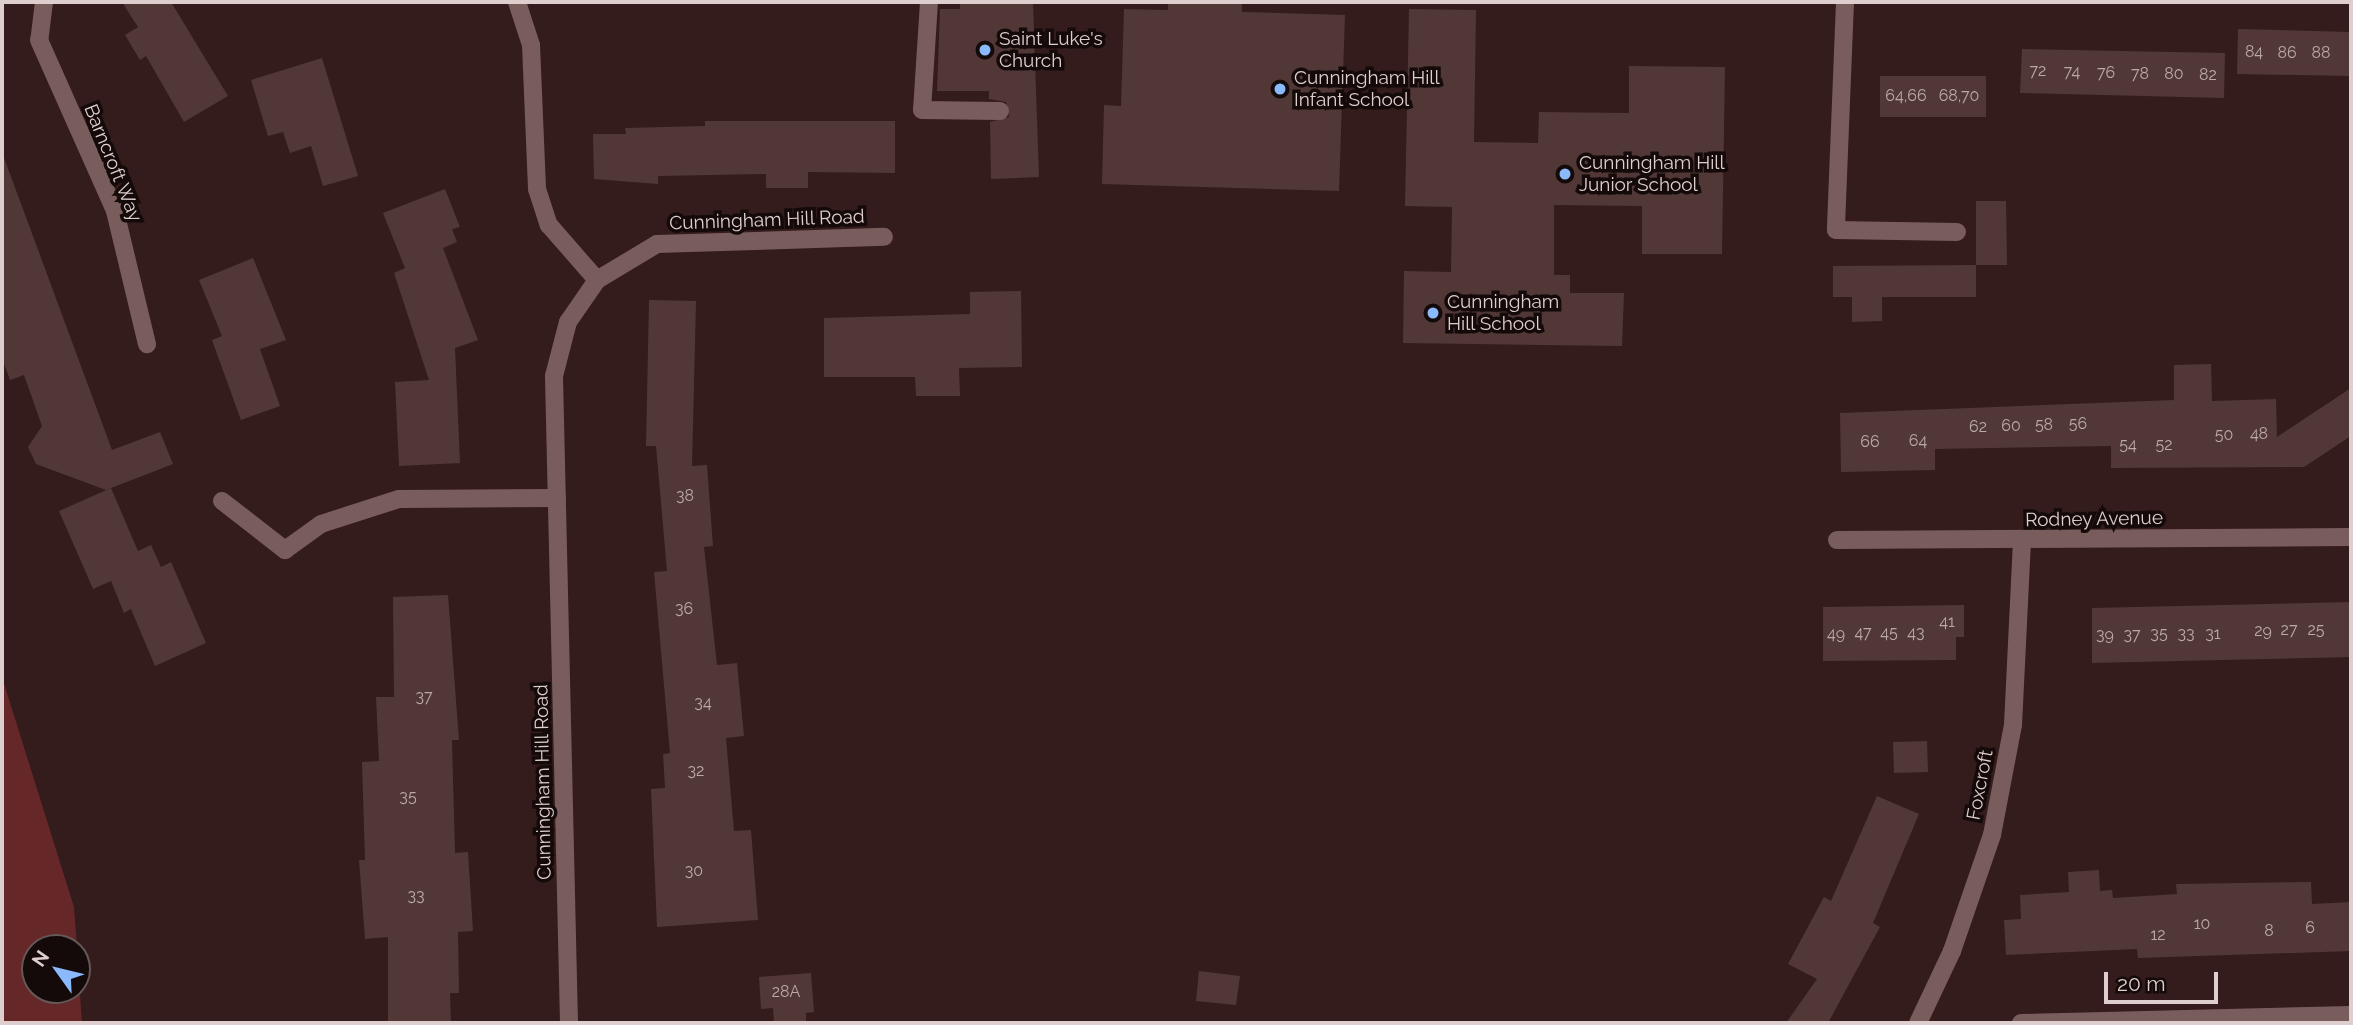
<!DOCTYPE html>
<style>
body{margin:0}
#map{position:relative;width:2353px;height:1025px;overflow:hidden;background:#331c1b;font-family:Raleway,sans-serif}
div>[style]{position:absolute}
[style*='--x']{left:calc(var(--x)*1px);top:calc(var(--y)*1px);width:calc(var(--w)*1px);rotate:calc(var(--a)*1deg)}
.green>*{inset:0;background:#652728}
.building>*{inset:0;background:#513837}
.service>*{height:18px;margin:-9px;padding:0 9px;transform-origin:9px;border-radius:9px;background:#795d5c}
.minor>*{height:18px;margin:-9px;padding:0 9px;transform-origin:9px;border-radius:9px;background:#795d5c}
.dots>*{width:19px;height:19px;translate:-50% -50%;box-sizing:border-box;border:4px solid #140a09;border-radius:50%}
span{translate:-50% -50%;white-space:nowrap;text-align:center;line-height:1.15;-webkit-text-stroke:7px #140a09;paint-order:stroke}
.number-label{font-size:16px;color:#bba8a8}
.number-label span{-webkit-text-stroke-width:0}
.poi-label{font-size:19px;color:#dececd}
.left{translate:0 -50%;text-align:left}
.street-label{font-size:19px;color:#dececd}
.frame{position:absolute;inset:0;border:4px solid #dececd;pointer-events:none}
.north{position:absolute;left:21px;top:934px;width:70px;height:70px;box-sizing:border-box;background:#140a09;border:2px solid #655857;border-radius:50%;rotate:304deg;font-size:19px;font-weight:700;line-height:28px;text-align:center;color:#dececd}
.north::after{content:'';display:block;margin:auto;width:24px;height:32px;background:#8abafc;clip-path:polygon(50% 0,100% 100%,50% 72%,0 100%)}
.scale{position:absolute;left:2104px;top:972px;width:114px;height:32px;box-sizing:border-box;border:4px solid #dececd;border-top:0;padding-left:9px;font-size:21px;line-height:24px;white-space:nowrap;color:#dececd;-webkit-text-stroke:5px #140a09;paint-order:stroke}
</style>
<div id="map">
<div class="green">
<i style="clip-path:polygon(2px 677px,74px 907px,77px 948px,35px 948px,35px 990px,77px 990px,77px 950px,82px 1023px,2px 1023px)"></i>
</div>
<div class="building">
<i style="clip-path:polygon(122px 2px,171px 2px,228px 96px,184px 122px,146px 56px,140px 60px,125px 35px,138px 27px)"></i>
<i style="clip-path:polygon(960px 2px,1033px 2px,1039px 177px,991px 179px,990px 122px,1009px 117px,1006px 102px,989px 99px,989px 91px,937px 91px,940px 9px,960px 9px)"></i>
<i style="clip-path:polygon(1168px 2px,1242px 2px,1242px 12px,1345px 15px,1339px 191px,1102px 184px,1104px 105px,1121px 106px,1124px 9px,1168px 10px)"></i>
<i style="clip-path:polygon(1409px 9px,1476px 10px,1474px 142px,1538px 143px,1539px 112px,1629px 113px,1629px 66px,1725px 67px,1722px 254px,1642px 254px,1642px 206px,1554px 205px,1554px 275px,1570px 275px,1570px 293px,1624px 293px,1622px 346px,1403px 343px,1404px 271px,1451px 272px,1452px 207px,1405px 206px)"></i>
<i style="clip-path:polygon(2238px 29px,2351px 32px,2351px 76px,2237px 74px)"></i>
<i style="clip-path:polygon(2022px 49px,2225px 53px,2224px 98px,2020px 93px)"></i>
<i style="clip-path:polygon(322px 58px,358px 176px,323px 186px,311px 146px,290px 153px,283px 132px,268px 136px,251px 80px)"></i>
<i style="clip-path:polygon(1880px 76px,1986px 76px,1986px 117px,1880px 117px)"></i>
<i style="clip-path:polygon(705px 121px,895px 121px,895px 173px,808px 172px,808px 188px,766px 188px,766px 174px,658px 176px,658px 184px,594px 179px,593px 134px,626px 134px,625px 128px,705px 126px)"></i>
<i style="clip-path:polygon(3px 155px,112px 450px,160px 432px,173px 464px,106px 490px,36px 464px,28px 447px,42px 426px,24px 375px,10px 380px,2px 358px)"></i>
<i style="clip-path:polygon(445px 189px,460px 227px,452px 229px,457px 242px,443px 248px,478px 340px,455px 348px,460px 463px,399px 466px,395px 382px,429px 380px,394px 273px,405px 268px,383px 213px)"></i>
<i style="clip-path:polygon(1976px 201px,2006px 201px,2007px 265px,1976px 265px)"></i>
<i style="clip-path:polygon(253px 258px,286px 340px,260px 349px,280px 406px,241px 420px,212px 340px,222px 336px,199px 280px)"></i>
<i style="clip-path:polygon(1976px 265px,1976px 297px,1882px 297px,1882px 321px,1852px 322px,1852px 297px,1833px 297px,1833px 266px)"></i>
<i style="clip-path:polygon(1021px 291px,1022px 367px,959px 368px,960px 396px,916px 396px,915px 377px,824px 377px,824px 318px,970px 314px,970px 292px)"></i>
<i style="clip-path:polygon(649px 300px,696px 301px,692px 466px,707px 465px,713px 546px,704px 547px,717px 665px,737px 663px,744px 736px,726px 738px,734px 831px,751px 830px,758px 920px,657px 927px,651px 789px,665px 788px,663px 754px,670px 753px,654px 572px,667px 571px,656px 446px,646px 446px)"></i>
<i style="clip-path:polygon(2211px 364px,2212px 401px,2276px 399px,2277px 437px,2351px 388px,2351px 436px,2304px 467px,2111px 468px,2111px 446px,1935px 449px,1935px 470px,1841px 472px,1840px 413px,2174px 400px,2174px 365px)"></i>
<i style="clip-path:polygon(111px 488px,138px 551px,151px 545px,161px 567px,171px 562px,206px 643px,155px 666px,131px 609px,124px 613px,111px 581px,93px 589px,59px 511px)"></i>
<i style="clip-path:polygon(448px 595px,459px 740px,452px 740px,455px 853px,468px 852px,473px 931px,458px 932px,459px 993px,450px 993px,451px 1023px,388px 1023px,388px 937px,365px 939px,359px 860px,365px 860px,362px 762px,379px 761px,376px 697px,394px 697px,393px 597px)"></i>
<i style="clip-path:polygon(2351px 602px,2351px 657px,2092px 663px,2092px 608px)"></i>
<i style="clip-path:polygon(1964px 605px,1964px 637px,1956px 637px,1956px 660px,1823px 661px,1823px 607px)"></i>
<i style="clip-path:polygon(1927px 741px,1928px 772px,1894px 773px,1893px 742px)"></i>
<i style="clip-path:polygon(1877px 796px,1919px 814px,1873px 923px,1880px 927px,1828px 1023px,1786px 1023px,1817px 979px,1788px 964px,1824px 897px,1831px 901px)"></i>
<i style="clip-path:polygon(2099px 870px,2100px 891px,2112px 890px,2113px 898px,2177px 894px,2176px 884px,2311px 882px,2312px 904px,2351px 902px,2351px 951px,2138px 958px,2137px 949px,2006px 955px,2004px 920px,2021px 919px,2020px 895px,2069px 892px,2068px 872px)"></i>
<i style="clip-path:polygon(1199px 971px,1240px 976px,1236px 1005px,1196px 1001px)"></i>
<i style="clip-path:polygon(811px 973px,814px 1012px,806px 1013px,806px 1023px,774px 1023px,773px 1008px,761px 1009px,759px 977px)"></i>
</div>
<div class="service">
<i style="--x:929;--y:2;--w:108;--a:93.7"></i>
<i style="--x:922;--y:110;--w:78;--a:0.7"></i>
<i style="--x:1845;--y:2;--w:228;--a:92.3"></i>
<i style="--x:1836;--y:230;--w:121;--a:0.9"></i>
</div>
<div class="minor">
<i style="--x:44;--y:2;--w:38;--a:97"></i>
<i style="--x:39;--y:40;--w:187;--a:66"></i>
<i style="--x:115;--y:211;--w:137;--a:76.5"></i>
<i style="--x:517;--y:2;--w:45;--a:72"></i>
<i style="--x:531;--y:45;--w:144;--a:87.6"></i>
<i style="--x:537;--y:189;--w:38;--a:72"></i>
<i style="--x:549;--y:225;--w:73;--a:48.9"></i>
<i style="--x:222;--y:501;--w:80;--a:37.9"></i>
<i style="--x:285;--y:550;--w:44;--a:-35.8"></i>
<i style="--x:321;--y:524;--w:82;--a:-17.8"></i>
<i style="--x:399;--y:499;--w:158;--a:-0.4"></i>
<i style="--x:1837;--y:540;--w:514;--a:-0.33"></i>
<i style="--x:569;--y:1023;--w:647;--a:-91.33"></i>
<i style="--x:554;--y:376;--w:56;--a:-75.5"></i>
<i style="--x:568;--y:322;--w:51;--a:-55.4"></i>
<i style="--x:597;--y:280;--w:70;--a:-31"></i>
<i style="--x:657;--y:244;--w:227;--a:-1.8"></i>
<i style="--x:1918;--y:1023;--w:80;--a:-64.7"></i>
<i style="--x:1952;--y:951;--w:123;--a:-71"></i>
<i style="--x:1992;--y:835;--w:112;--a:-79.2"></i>
<i style="--x:2013;--y:725;--w:183;--a:-87.2"></i>
<i style="--x:2021;--y:1023;--w:330;--a:-1.4"></i>
</div>
<div class="dots">
<i style="left:985px;top:50px;background:#8abafc"></i>
<i style="left:1280px;top:89px;background:#8abafc"></i>
<i style="left:1565px;top:174px;background:#8abafc"></i>
<i style="left:1433px;top:313px;background:#8abafc"></i>
</div>
<div class="number-label">
<span style="left:2254px;top:52px">84</span>
<span style="left:2287px;top:53px">86</span>
<span style="left:2321px;top:53px">88</span>
<span style="left:2038px;top:71px">72</span>
<span style="left:2072px;top:72px">74</span>
<span style="left:2106px;top:73px">76</span>
<span style="left:2140px;top:74px">78</span>
<span style="left:2174px;top:74px">80</span>
<span style="left:2208px;top:75px">82</span>
<span style="left:1906px;top:96px">64,66</span>
<span style="left:1959px;top:96px">68,70</span>
<span style="left:2078px;top:424px">56</span>
<span style="left:2044px;top:425px">58</span>
<span style="left:2011px;top:426px">60</span>
<span style="left:1978px;top:427px">62</span>
<span style="left:2259px;top:434px">48</span>
<span style="left:2224px;top:435px">50</span>
<span style="left:1918px;top:441px">64</span>
<span style="left:1870px;top:442px">66</span>
<span style="left:2128px;top:445px">54</span>
<span style="left:2164px;top:445px">52</span>
<span style="left:685px;top:496px">38</span>
<span style="left:684px;top:609px">36</span>
<span style="left:1947px;top:622px">41</span>
<span style="left:2289px;top:630px">27</span>
<span style="left:2316px;top:630px">25</span>
<span style="left:2263px;top:631px">29</span>
<span style="left:1863px;top:633px">47</span>
<span style="left:1889px;top:633px">45</span>
<span style="left:1916px;top:633px">43</span>
<span style="left:1836px;top:634px">49</span>
<span style="left:2159px;top:634px">35</span>
<span style="left:2186px;top:634px">33</span>
<span style="left:2213px;top:634px">31</span>
<span style="left:2105px;top:635px">39</span>
<span style="left:2132px;top:635px">37</span>
<span style="left:424px;top:697px">37</span>
<span style="left:703px;top:703px">34</span>
<span style="left:696px;top:771px">32</span>
<span style="left:408px;top:797px">35</span>
<span style="left:694px;top:871px">30</span>
<span style="left:416px;top:896px">33</span>
<span style="left:2202px;top:924px">10</span>
<span style="left:2310px;top:928px">6</span>
<span style="left:2269px;top:931px">8</span>
<span style="left:2158px;top:935px">12</span>
<span style="left:786px;top:992px">28A</span>
</div>
<div class="poi-label">
<span class="left" style="left:999px;top:50px">Saint Luke's<br>Church</span>
<span class="left" style="left:1294px;top:89px">Cunningham Hill<br>Infant School</span>
<span class="left" style="left:1579px;top:174px">Cunningham Hill<br>Junior School</span>
<span class="left" style="left:1447px;top:313px">Cunningham<br>Hill School</span>
</div>
<div class="street-label">
<span style="left:113px;top:163px;rotate:68deg">Barncroft Way</span>
<span style="left:767px;top:220px;rotate:-2deg">Cunningham Hill Road</span>
<span style="left:2094px;top:519px;rotate:-1deg">Rodney Avenue</span>
<span style="left:543px;top:782px;rotate:-91deg">Cunningham Hill Road</span>
<span style="left:1980px;top:785px;rotate:-79deg">Foxcroft</span>
</div>
<div class="frame"></div>
<div class="north">N</div>
<div class="scale">20 m</div>
</div>
